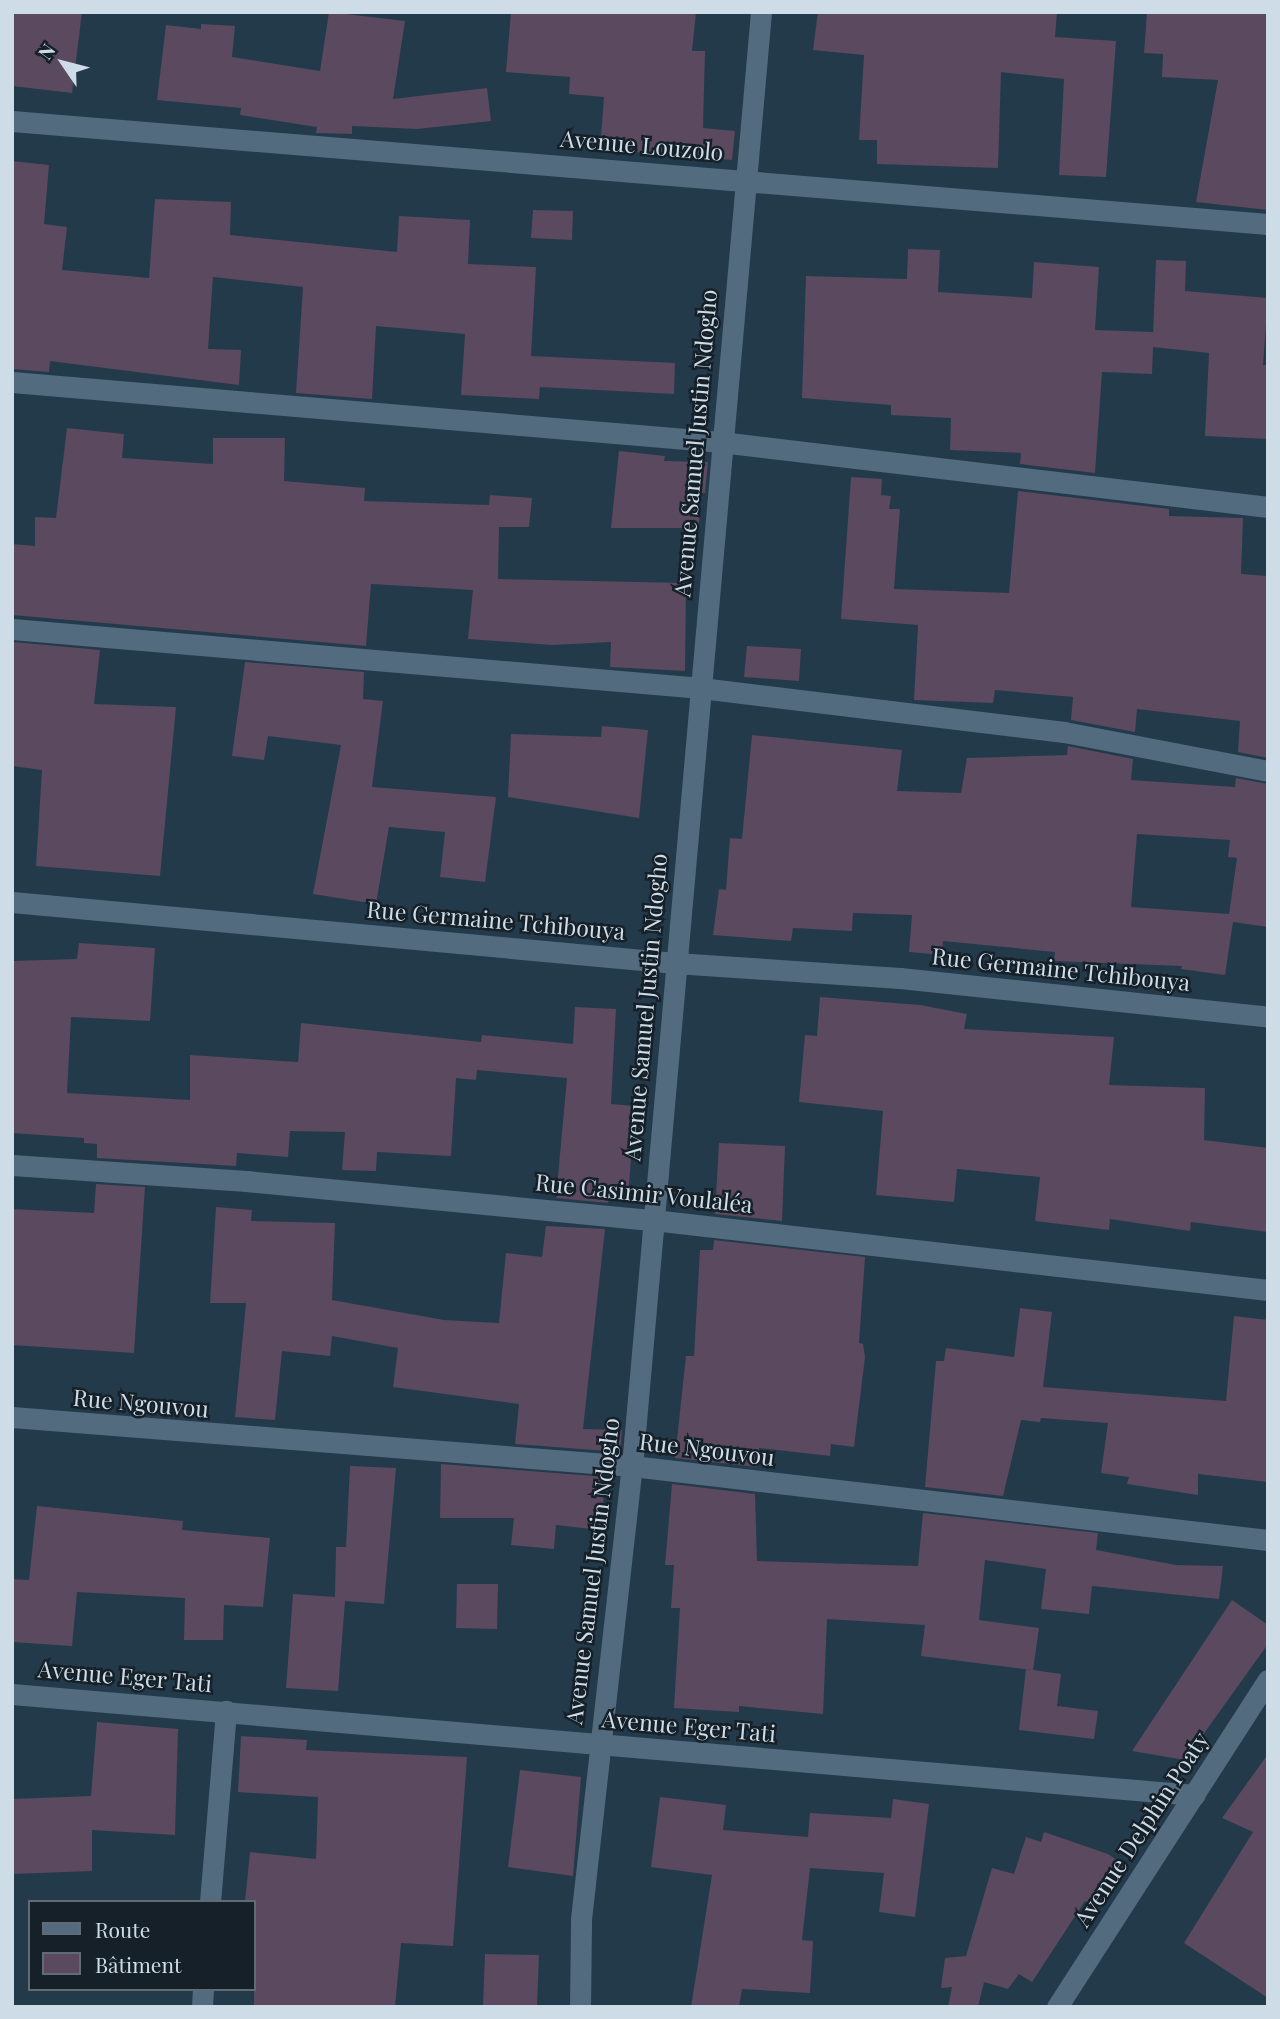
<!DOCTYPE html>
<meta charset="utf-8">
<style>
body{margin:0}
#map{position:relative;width:1280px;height:2019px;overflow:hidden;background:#233a4b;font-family:"Playfair Display",serif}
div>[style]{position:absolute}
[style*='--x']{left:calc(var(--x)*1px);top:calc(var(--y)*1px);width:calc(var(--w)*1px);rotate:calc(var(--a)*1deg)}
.building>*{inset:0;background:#5a495f}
.minor>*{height:21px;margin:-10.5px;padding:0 10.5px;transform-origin:10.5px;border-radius:10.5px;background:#536b7e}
span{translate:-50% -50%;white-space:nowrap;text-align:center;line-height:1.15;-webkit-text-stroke:5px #162028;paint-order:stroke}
.street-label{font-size:23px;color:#cedce7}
.frame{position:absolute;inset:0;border:14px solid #cedce7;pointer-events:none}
.legend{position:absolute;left:28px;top:1900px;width:228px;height:91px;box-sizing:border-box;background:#162028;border:2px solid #606b74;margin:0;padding:9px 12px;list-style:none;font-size:21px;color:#cedce7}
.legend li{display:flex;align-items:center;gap:14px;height:35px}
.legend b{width:35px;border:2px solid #606b74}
.north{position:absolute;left:28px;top:28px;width:70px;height:70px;-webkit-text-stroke:5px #162028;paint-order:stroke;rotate:305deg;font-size:19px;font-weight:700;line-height:28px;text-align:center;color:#cedce7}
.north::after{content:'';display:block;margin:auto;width:24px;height:32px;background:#cedce7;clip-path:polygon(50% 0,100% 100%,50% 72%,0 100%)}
</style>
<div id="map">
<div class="building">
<i style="clip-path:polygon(12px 12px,82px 12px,72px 93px,12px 86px)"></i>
<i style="clip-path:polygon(329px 12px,405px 21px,393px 99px,487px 88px,491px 121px,417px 129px,352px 126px,352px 134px,316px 133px,317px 127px,240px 115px,241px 108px,157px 100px,166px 25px,201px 29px,201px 24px,235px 26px,232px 57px,320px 71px)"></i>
<i style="clip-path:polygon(511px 12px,696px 12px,692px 51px,705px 51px,703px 128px,735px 131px,732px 160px,600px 149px,604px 97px,569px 94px,570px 77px,506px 72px)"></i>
<i style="clip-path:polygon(818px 12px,1057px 12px,1055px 37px,1116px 41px,1106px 177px,1059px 175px,1064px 79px,1001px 72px,998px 168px,877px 164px,877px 140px,859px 140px,864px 55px,813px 50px)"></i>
<i style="clip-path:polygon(1147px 12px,1268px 12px,1268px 210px,1196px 202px,1218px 80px,1162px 77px,1163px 54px,1144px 53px)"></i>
<i style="clip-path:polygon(12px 161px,49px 165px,44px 224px,67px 227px,62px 270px,149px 278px,155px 199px,231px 202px,230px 235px,397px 252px,399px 216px,470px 220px,468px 264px,536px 267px,531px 356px,675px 363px,674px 394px,540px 387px,539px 399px,461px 395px,465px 334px,376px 326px,372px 399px,296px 393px,303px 287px,213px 277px,208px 349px,241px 350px,239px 385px,50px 361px,49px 372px,12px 369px)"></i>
<i style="clip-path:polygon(533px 210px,573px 211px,572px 240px,531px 238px)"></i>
<i style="clip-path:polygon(908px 249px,940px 250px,938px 292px,1032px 298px,1034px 262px,1099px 267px,1095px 330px,1153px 332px,1153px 336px,1156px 260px,1186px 261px,1185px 291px,1268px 298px,1263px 365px,1268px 365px,1267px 439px,1205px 436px,1209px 353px,1153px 347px,1152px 374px,1102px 372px,1095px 473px,1020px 464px,1021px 453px,950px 450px,951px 418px,891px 415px,891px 405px,802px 398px,806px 276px,907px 279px)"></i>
<i style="clip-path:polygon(67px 428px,124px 434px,122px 458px,213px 464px,213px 438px,285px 438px,284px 481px,365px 488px,364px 501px,489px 505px,490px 495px,532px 498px,529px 527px,499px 527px,498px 579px,686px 583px,685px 671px,610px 667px,611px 642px,552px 645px,468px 639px,473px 590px,371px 584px,366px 646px,12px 615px,12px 544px,35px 546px,35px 517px,56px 518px)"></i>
<i style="clip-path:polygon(619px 451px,665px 456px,664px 461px,708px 462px,705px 493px,700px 493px,699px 528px,611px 528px)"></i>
<i style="clip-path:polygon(851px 477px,882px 479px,881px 495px,891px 496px,889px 509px,900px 509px,894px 589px,1009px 593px,1018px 491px,1169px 509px,1169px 516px,1243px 518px,1241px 574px,1268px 576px,1268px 758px,1238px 752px,1240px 721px,1137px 709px,1135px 732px,1071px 720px,1073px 697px,995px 690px,993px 703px,914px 700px,918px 625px,841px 619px)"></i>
<i style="clip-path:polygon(14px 642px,100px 650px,94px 704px,176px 707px,160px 876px,36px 866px,42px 770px,12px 766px)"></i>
<i style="clip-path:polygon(747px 646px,801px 649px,799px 681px,744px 677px)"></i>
<i style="clip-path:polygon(245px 662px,364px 672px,363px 699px,383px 701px,372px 787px,496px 797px,485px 882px,440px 877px,445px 832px,389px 827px,376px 904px,313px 894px,341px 745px,268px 736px,264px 760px,232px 756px)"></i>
<i style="clip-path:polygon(602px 726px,648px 730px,639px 818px,508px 797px,511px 734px,601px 737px)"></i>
<i style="clip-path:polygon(evenodd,752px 735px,902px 750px,897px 791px,961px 793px,967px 758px,1067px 755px,1068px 746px,1133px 759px,1131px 780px,1235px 787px,1236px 778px,1268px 784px,1268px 927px,1233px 922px,1225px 975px,1181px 969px,1182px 966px,1054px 961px,1055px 952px,943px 941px,942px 955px,909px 952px,912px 915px,853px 913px,852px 931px,793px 928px,791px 941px,713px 935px,719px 889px,726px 890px,730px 838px,742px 839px,752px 735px,1137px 834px,1230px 840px,1228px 857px,1237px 858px,1229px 914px,1131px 907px,1137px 834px)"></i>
<i style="clip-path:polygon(79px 943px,155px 948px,150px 1021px,71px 1017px,67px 1093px,190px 1100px,190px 1055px,298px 1062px,301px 1023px,481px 1042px,482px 1035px,573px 1044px,575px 1007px,616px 1009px,611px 1104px,635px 1106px,628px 1198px,609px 1197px,608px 1203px,556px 1198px,567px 1078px,477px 1070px,476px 1080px,456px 1078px,451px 1156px,377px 1152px,376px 1171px,342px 1170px,345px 1132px,290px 1131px,288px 1157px,237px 1153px,236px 1166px,97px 1158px,97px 1144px,84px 1143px,84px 1138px,12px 1133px,12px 961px,77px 959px)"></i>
<i style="clip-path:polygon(820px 997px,920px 1005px,967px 1014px,964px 1029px,1114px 1037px,1109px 1085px,1205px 1088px,1204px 1140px,1268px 1148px,1268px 1232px,1191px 1222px,1190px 1231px,1110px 1219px,1109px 1230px,1035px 1221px,1040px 1177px,957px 1169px,954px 1202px,876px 1195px,883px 1111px,799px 1102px,805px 1035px,817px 1036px)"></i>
<i style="clip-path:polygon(719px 1143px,785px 1146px,782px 1221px,715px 1214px)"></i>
<i style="clip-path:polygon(96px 1184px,145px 1187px,134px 1353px,12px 1345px,12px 1209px,94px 1213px)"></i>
<i style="clip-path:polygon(216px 1207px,252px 1210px,251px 1221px,335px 1223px,332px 1300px,444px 1320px,499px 1323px,506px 1253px,542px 1257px,546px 1226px,605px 1229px,583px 1429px,622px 1430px,620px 1452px,515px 1444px,519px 1404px,393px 1387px,398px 1348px,332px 1336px,330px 1356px,282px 1351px,275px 1420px,235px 1417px,246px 1303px,210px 1303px)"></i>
<i style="clip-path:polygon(714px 1240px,865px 1257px,859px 1343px,863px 1344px,865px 1357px,854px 1447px,831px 1444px,830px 1456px,759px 1448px,757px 1467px,675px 1458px,686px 1356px,694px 1356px,700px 1250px,713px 1250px)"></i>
<i style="clip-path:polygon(1020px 1308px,1052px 1312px,1043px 1387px,1226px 1401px,1234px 1316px,1268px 1320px,1268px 1482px,1198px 1474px,1198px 1495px,1127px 1484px,1129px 1477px,1101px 1473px,1108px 1423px,1041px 1418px,1040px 1422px,1021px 1420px,1003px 1496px,925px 1487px,936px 1361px,944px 1361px,946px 1348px,1014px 1357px)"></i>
<i style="clip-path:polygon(441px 1464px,606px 1477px,600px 1530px,556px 1525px,554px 1549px,511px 1545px,514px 1518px,440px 1518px)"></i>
<i style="clip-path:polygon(350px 1466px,396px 1468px,384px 1604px,345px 1601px,338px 1691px,286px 1688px,293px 1594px,335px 1597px,336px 1547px,346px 1547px)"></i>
<i style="clip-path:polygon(672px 1484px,755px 1494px,757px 1561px,918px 1566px,923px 1513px,1098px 1533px,1096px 1550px,1176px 1565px,1223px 1566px,1219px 1599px,1092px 1586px,1089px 1614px,1041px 1609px,1046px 1569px,985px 1560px,979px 1620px,1039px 1628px,1033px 1670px,921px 1656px,925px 1625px,827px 1619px,823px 1714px,739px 1706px,739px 1712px,674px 1708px,680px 1608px,671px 1608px,674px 1565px,665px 1565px)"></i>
<i style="clip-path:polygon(37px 1506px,183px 1521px,182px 1530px,270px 1538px,263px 1607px,224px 1605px,223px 1640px,184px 1640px,185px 1598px,77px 1592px,72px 1646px,12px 1642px,12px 1579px,29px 1580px)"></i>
<i style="clip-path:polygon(457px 1584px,498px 1584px,497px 1629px,456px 1628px)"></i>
<i style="clip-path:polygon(1232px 1600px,1268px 1625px,1268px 1644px,1185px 1760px,1132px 1751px)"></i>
<i style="clip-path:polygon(1026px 1669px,1061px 1674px,1057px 1706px,1098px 1711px,1094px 1739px,1019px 1730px)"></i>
<i style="clip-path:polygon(97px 1722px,178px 1729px,175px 1835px,92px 1830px,92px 1871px,12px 1874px,12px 1799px,91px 1796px)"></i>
<i style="clip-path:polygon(241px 1736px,307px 1740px,306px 1750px,467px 1757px,453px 1946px,401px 1943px,395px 2007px,254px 2007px,254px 1902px,245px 1902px,250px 1852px,316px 1859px,318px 1797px,238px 1792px)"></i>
<i style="clip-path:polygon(1268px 1754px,1268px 1998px,1184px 1943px,1253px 1832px,1222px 1818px)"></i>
<i style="clip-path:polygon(520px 1770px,581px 1777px,573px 1876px,508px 1867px)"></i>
<i style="clip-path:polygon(660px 1797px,726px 1805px,723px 1830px,808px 1837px,810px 1813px,891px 1818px,893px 1799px,929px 1804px,915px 1917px,879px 1912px,884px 1873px,810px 1868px,802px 1940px,813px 1941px,810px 1993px,742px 1989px,739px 2007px,691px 2007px,712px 1875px,651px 1867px)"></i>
<i style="clip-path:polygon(1044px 1832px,1108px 1854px,1124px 1865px,1095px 1907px,1085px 1901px,1032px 1982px,1019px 1974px,1008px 1989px,984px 1982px,978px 2007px,948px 2007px,952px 1987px,941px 1988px,945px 1958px,966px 1956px,992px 1868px,1014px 1874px,1026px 1837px,1041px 1842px)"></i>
<i style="clip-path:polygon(485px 1954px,539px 1955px,537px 2007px,483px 2007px)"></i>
</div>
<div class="minor">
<i style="--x:12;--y:121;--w:1260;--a:4.69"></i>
<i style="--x:12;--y:382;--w:712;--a:4.84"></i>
<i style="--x:721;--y:442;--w:551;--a:6.78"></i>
<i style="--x:12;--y:629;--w:692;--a:4.89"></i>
<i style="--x:701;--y:688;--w:366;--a:6.9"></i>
<i style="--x:1064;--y:732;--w:208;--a:10.8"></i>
<i style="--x:12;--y:902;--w:666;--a:5.26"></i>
<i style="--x:675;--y:963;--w:225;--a:3.8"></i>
<i style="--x:900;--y:978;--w:370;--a:6"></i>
<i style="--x:12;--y:1165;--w:235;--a:3.9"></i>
<i style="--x:246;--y:1181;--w:409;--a:5.5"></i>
<i style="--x:653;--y:1220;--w:619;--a:6.49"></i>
<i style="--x:12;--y:1417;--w:622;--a:4.52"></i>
<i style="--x:632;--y:1466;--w:640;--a:6.64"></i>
<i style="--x:12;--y:1694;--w:1187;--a:4.88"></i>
<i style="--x:210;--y:1902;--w:192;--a:-85.2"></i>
<i style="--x:202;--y:2007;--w:18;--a:-87"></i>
<i style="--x:580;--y:2007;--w:88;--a:-89.3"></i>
<i style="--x:581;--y:1919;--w:456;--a:-83.6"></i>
<i style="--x:632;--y:1466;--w:1460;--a:-84.93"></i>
<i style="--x:1057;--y:2007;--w:389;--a:-57.2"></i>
</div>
<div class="street-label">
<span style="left:642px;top:145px;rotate:5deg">Avenue Louzolo</span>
<span style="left:695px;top:443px;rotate:-85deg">Avenue Samuel Justin Ndogho</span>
<span style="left:496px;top:920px;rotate:5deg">Rue Germaine Tchibouya</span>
<span style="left:1061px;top:969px;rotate:6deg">Rue Germaine Tchibouya</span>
<span style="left:645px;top:1007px;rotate:-85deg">Avenue Samuel Justin Ndogho</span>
<span style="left:644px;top:1193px;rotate:6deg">Rue Casimir Voulaléa</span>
<span style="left:141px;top:1403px;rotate:5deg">Rue Ngouvou</span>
<span style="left:707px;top:1449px;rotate:7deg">Rue Ngouvou</span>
<span style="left:592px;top:1571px;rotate:-83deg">Avenue Samuel Justin Ndogho</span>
<span style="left:125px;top:1676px;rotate:5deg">Avenue Eger Tati</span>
<span style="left:689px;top:1726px;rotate:5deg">Avenue Eger Tati</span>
<span style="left:1141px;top:1829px;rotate:-57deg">Avenue Delphin Poaty</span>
</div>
<div class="frame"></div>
<ul class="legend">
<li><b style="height:9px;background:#536b7e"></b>Route</li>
<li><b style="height:19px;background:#5a495f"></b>Bâtiment</li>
</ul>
<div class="north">N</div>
</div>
